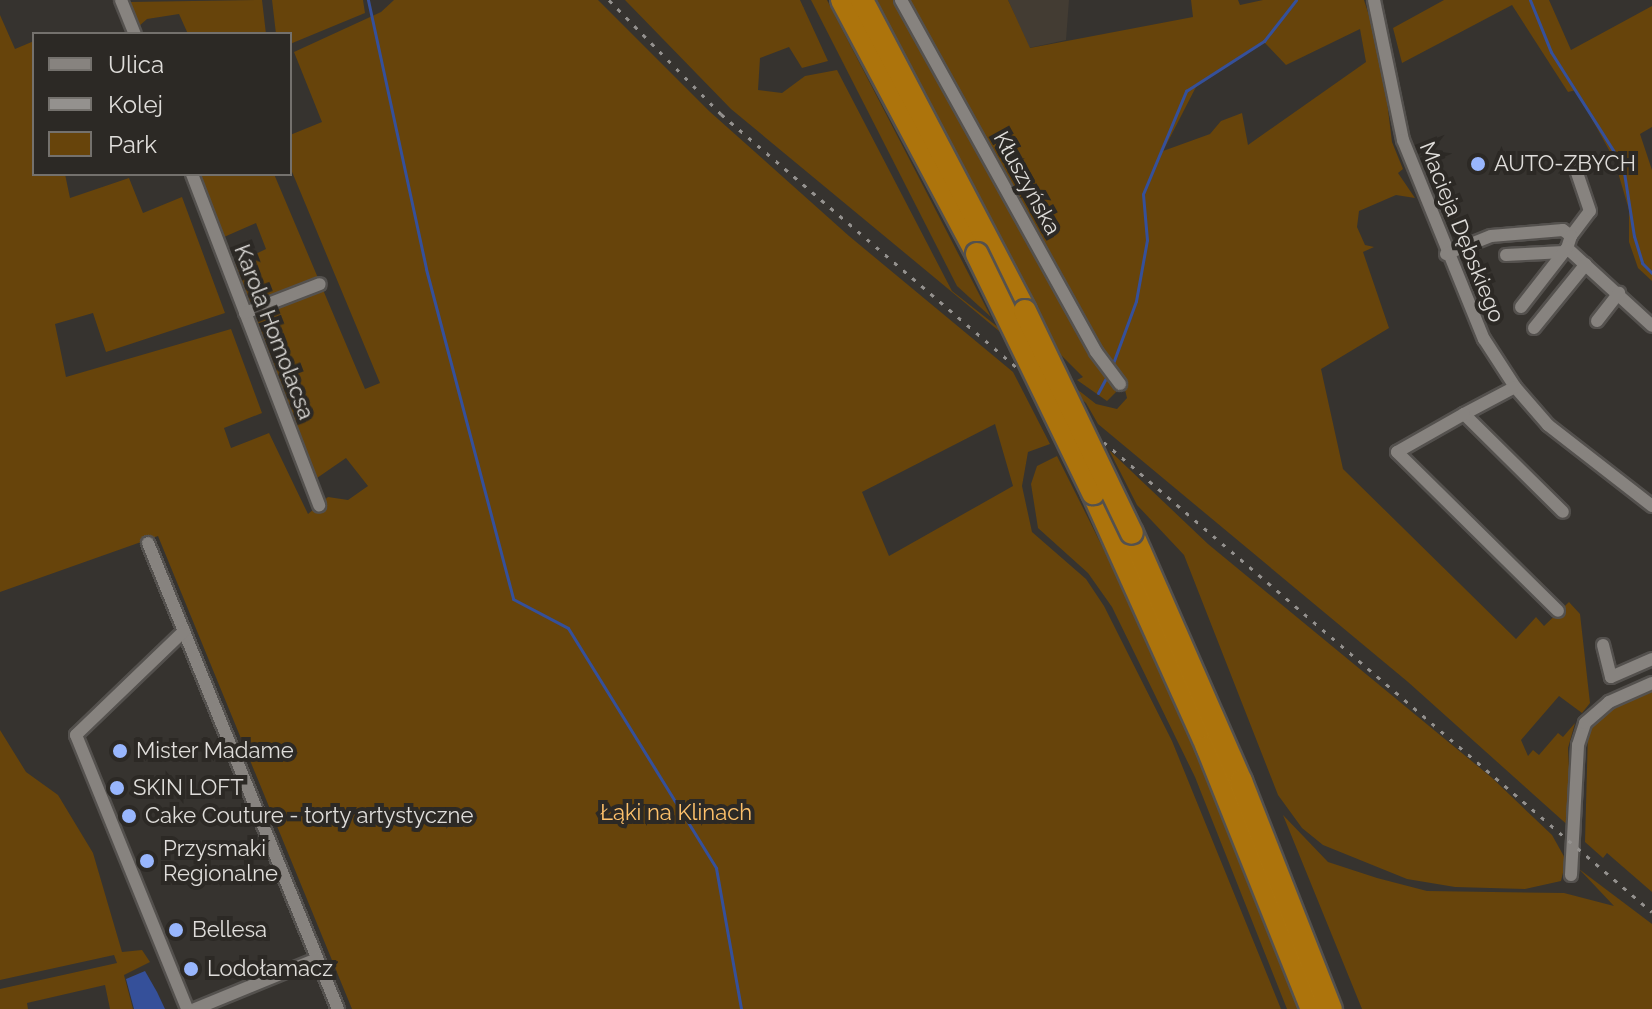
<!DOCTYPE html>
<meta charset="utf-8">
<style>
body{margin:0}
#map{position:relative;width:1652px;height:1009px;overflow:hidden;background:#36332f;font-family:Raleway,sans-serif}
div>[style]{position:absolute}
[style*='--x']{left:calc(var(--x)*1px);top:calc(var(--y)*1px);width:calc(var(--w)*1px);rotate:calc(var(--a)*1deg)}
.built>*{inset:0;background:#433c33}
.green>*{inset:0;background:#67440b}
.water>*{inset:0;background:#35509a}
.stream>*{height:3px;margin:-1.5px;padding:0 1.5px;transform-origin:1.5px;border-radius:1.5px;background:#35509a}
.roads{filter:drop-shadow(2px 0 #54514e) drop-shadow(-2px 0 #54514e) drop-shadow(0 2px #54514e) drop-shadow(0 -2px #54514e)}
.minor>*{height:12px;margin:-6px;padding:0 6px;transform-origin:6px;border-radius:6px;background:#87837f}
.motorway>*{height:22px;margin:-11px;padding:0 11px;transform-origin:11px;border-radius:11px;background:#ad740c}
.rail>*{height:3px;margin-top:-1.5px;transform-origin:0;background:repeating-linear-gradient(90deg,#94918e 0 4px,transparent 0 12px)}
.bridges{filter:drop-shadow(2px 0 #54514e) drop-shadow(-2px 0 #54514e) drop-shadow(0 2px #54514e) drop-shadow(0 -2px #54514e)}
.motorway-bridge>*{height:22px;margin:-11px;padding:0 11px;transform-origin:11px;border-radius:11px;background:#ad740c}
.dots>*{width:22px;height:22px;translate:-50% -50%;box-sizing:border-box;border:4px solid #2c2925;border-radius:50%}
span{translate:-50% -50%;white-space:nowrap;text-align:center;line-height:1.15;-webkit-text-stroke:8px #2c2925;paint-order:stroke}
.poi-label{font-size:22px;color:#dfddda}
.left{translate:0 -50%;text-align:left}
.street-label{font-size:22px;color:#dfddda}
.park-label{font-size:22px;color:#fec16b}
.legend{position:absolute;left:32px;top:32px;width:260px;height:144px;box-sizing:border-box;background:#2c2925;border:2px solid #74716d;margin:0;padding:10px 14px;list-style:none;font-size:24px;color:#dfddda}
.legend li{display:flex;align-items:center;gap:16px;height:40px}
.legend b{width:40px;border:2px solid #74716d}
</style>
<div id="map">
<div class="built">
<i style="clip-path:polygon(1008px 0,1069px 0,1066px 40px,1029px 48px)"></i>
</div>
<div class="green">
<i style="clip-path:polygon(262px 0,266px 34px,188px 34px,179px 14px,147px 19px,138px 27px,130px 2px)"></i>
<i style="clip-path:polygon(272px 0,363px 0,365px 13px,290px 44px,290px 34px,276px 34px)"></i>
<i style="clip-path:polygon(evenodd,394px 0,598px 0,709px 111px,849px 236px,1013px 372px,1050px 444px,1028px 452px,1022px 486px,1032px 532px,1086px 579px,1104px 606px,1172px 741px,1281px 1009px,352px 1009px,158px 536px,0 592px,0 15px,15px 49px,34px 41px,34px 174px,65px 174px,70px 198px,129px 178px,143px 213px,182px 197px,225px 313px,106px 352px,93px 313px,55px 324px,66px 377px,231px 329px,262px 413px,224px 428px,231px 448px,269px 433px,308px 514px,328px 497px,348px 500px,368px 486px,346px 458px,317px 478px,234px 264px,266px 249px,256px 223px,224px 237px,200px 174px,274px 174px,365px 389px,380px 383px,290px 167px,290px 135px,322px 122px,294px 52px,381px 12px,394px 0,995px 424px,1013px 486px,889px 556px,862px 492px,995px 424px)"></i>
<i style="clip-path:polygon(evenodd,625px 0,800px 0,828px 61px,802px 68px,789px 47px,760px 58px,758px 90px,782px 93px,805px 76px,837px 70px,952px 291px,1096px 404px,1117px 409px,1127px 398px,1123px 382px,1103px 356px,905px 0,1008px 0,1030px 48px,1193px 17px,1191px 0,1238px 0,1240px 5px,1263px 0,1364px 0,1381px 53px,1392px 142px,1403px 169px,1398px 173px,1415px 198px,1396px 195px,1359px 211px,1357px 227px,1365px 245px,1374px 247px,1363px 252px,1389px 328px,1321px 369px,1343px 469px,1516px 639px,1536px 617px,1544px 626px,1569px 602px,1580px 614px,1590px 703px,1582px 713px,1559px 696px,1521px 740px,1528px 756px,1533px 750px,1539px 755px,1558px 733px,1563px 737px,1575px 723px,1568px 748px,1572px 829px,1408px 682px,1098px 424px,1086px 403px,731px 109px,625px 0,1360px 29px,1366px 62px,1248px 145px,1242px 113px,1221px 121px,1210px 134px,1163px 151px,1197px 85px,1257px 45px,1265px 43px,1286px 65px,1360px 29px)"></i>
<i style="clip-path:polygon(811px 0,827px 0,991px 317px,957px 286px)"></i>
<i style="clip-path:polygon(875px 0,897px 0,1112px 378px,1116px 392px,1107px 401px,1077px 380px,1083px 377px,1061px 355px)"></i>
<i style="clip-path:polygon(1444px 0,1549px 0,1571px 50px,1652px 6px,1652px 127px,1640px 134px,1652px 170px,1652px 281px,1638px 268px,1629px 242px,1629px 210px,1614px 159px,1576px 90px,1568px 92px,1512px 5px,1402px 63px,1393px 28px)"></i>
<i style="clip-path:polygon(1109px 450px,1208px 544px,1491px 777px,1552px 835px,1566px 860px,1561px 881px,1525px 889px,1455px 887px,1407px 879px,1323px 845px,1302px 828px,1278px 795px,1184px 555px,1137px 505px)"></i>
<i style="clip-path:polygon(1057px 456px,1129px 600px,1223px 814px,1300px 1009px,1287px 1009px,1195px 777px,1112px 607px,1088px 573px,1038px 528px,1031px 484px,1037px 466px)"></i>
<i style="clip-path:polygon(1652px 688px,1652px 892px,1607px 853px,1603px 858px,1585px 842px,1588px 732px,1601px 716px)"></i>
<i style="clip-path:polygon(0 730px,26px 772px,58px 795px,93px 853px,122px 952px,142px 950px,150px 962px,124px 975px,133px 1009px,110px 1009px,105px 985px,27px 1003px,28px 1009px,0 1009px,0 989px,117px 963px,114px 955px,0 980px)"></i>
<i style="clip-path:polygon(1283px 815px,1328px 862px,1377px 878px,1427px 891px,1564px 893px,1614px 906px,1579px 869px,1652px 924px,1652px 1009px,1362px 1009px)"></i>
</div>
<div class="water">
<i style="clip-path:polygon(145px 971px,157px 992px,165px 1009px,134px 1009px,126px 979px)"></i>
</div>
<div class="stream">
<i style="--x:368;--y:0;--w:275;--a:77.8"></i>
<i style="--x:426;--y:269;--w:341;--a:75.2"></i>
<i style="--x:513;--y:599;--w:62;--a:27.8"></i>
<i style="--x:568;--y:628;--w:282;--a:58.3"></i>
<i style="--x:716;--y:868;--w:143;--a:79.9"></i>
<i style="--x:1530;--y:0;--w:56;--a:68"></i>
<i style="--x:1551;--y:52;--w:135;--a:57.7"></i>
<i style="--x:1623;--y:166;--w:71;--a:81.1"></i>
<i style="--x:1634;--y:236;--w:28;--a:73"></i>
<i style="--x:1642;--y:263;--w:14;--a:45"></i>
<i style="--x:1112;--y:366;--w:69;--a:-69.7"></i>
<i style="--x:1136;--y:301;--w:62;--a:-79.8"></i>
<i style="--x:1147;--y:240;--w:46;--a:-95"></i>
<i style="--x:1143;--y:194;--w:112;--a:-67.3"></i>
<i style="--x:1186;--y:91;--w:93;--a:-32.7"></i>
<i style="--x:1264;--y:41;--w:52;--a:-52"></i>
<i style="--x:1098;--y:393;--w:19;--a:-62"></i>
</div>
<div class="roads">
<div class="minor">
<i style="--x:121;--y:0;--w:37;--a:68"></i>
<i style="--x:901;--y:0;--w:402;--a:61"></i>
<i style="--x:1096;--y:352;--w:40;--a:53"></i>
<i style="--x:1374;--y:0;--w:143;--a:78.3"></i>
<i style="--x:1403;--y:140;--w:215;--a:67.9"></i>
<i style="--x:1484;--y:339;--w:57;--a:57.1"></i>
<i style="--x:1515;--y:387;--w:50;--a:49"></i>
<i style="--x:1548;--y:425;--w:132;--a:37.9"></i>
<i style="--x:192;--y:174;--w:355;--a:69"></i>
<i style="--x:1571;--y:236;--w:31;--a:-53"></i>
<i style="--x:1590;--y:211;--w:50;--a:-108.8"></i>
<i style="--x:1446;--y:254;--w:48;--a:-21.8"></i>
<i style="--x:1491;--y:236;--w:72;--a:-4.8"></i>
<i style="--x:1563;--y:230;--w:10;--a:37"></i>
<i style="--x:1571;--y:236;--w:13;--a:108"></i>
<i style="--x:1567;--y:248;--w:115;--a:42.5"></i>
<i style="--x:1506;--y:255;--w:58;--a:-3"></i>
<i style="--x:1521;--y:307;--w:75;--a:-52.1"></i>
<i style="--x:245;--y:313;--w:80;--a:-21.1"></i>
<i style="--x:1597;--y:321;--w:36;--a:-52"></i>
<i style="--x:1534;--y:328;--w:82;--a:-50.9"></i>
<i style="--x:1515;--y:387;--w:58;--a:152.1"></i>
<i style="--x:1464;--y:414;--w:139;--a:44.7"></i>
<i style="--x:1464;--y:414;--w:77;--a:150.4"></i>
<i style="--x:1397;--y:452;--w:226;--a:44.6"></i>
<i style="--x:148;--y:543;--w:503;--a:67.82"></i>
<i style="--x:184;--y:631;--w:150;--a:136.1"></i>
<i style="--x:76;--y:735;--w:296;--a:67.9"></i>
<i style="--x:1603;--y:645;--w:33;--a:76"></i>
<i style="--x:1611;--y:677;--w:45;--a:-23.7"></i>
<i style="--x:1571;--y:875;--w:130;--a:-86.9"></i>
<i style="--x:1578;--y:745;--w:23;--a:-72"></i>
<i style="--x:1585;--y:723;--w:32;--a:-41"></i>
<i style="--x:1609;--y:702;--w:47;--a:-23.8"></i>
<i style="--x:195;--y:1009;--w:132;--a:-22.3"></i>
</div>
<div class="motorway">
<i style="--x:842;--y:0;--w:288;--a:62"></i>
<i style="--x:862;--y:0;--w:351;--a:62.3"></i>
<i style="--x:1093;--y:493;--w:278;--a:65.8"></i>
<i style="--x:1207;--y:747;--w:282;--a:68.2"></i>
<i style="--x:1132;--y:533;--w:271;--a:66.3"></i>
<i style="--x:1241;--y:781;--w:245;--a:68.5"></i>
</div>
</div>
<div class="rail">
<i style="--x:609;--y:0;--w:160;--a:45.5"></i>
<i style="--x:721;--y:114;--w:1226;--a:40.6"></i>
</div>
<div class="bridges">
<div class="motorway-bridge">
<i style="--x:977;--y:254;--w:266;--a:64.1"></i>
<i style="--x:1025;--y:311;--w:246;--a:64.3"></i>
</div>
</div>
<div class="dots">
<i style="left:1478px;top:164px;background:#98b6fd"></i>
<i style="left:120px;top:751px;background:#98b6fd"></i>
<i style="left:117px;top:788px;background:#98b6fd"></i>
<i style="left:129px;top:816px;background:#98b6fd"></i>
<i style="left:147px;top:861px;background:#98b6fd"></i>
<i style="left:176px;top:930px;background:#98b6fd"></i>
<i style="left:191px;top:969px;background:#98b6fd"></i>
</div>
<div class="poi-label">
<span class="left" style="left:1494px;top:164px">AUTO-ZBYCH</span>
<span class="left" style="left:136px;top:751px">Mister Madame</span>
<span class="left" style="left:133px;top:788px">SKIN LOFT</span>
<span class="left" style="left:145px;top:816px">Cake Couture - torty artystyczne</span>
<span class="left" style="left:163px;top:861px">Przysmaki<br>Regionalne</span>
<span class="left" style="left:192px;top:930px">Bellesa</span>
<span class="left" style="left:207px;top:969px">Lodołamacz</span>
</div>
<div class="street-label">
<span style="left:1027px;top:183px;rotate:61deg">Kłuszyńska</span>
<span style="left:1462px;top:232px;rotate:68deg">Macieja Dębskiego</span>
<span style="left:274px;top:332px;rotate:69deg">Karola Homolacsa</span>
</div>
<div class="park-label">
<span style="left:676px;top:813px">Łąki na Klinach</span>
</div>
<ul class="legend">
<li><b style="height:10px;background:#87837f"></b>Ulica</li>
<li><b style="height:10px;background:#94918e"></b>Kolej</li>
<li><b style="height:22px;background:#67440b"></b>Park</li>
</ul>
</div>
